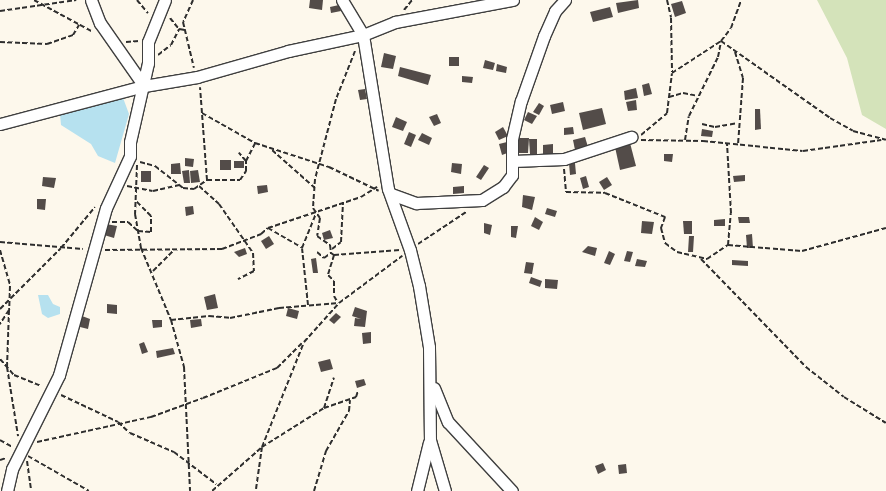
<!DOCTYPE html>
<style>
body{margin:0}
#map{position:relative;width:886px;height:491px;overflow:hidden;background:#fdf8ec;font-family:"Zilla Slab",serif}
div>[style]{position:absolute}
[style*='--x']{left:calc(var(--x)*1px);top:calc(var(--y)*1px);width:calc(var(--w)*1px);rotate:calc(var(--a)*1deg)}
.green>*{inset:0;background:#d4e3ba}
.water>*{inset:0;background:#b6e1ef}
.building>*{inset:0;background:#534c49}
.path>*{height:2px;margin-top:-1px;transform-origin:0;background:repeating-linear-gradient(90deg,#2e2e2e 0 5px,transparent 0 7.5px)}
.roads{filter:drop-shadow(1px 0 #3f3f3f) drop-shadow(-1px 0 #3f3f3f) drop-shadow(0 1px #3f3f3f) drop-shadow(0 -1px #3f3f3f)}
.street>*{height:11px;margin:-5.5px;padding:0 5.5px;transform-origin:5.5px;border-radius:5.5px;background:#fff}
span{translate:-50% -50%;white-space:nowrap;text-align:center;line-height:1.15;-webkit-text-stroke:5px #fff;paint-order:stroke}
</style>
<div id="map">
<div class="green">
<i style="clip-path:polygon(817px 0,886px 0,886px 129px,862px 115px,847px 58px)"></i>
</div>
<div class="water">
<i style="clip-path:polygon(122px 95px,129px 114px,115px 163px,98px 156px,91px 144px,61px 125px,60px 114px)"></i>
<i style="clip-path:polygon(38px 295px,48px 295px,53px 304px,60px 307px,60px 314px,48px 318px,42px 314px)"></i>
</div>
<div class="building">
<i style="clip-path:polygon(310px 0,323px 0,322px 10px,309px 8px)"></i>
<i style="clip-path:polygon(638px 0,639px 8px,618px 13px,616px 3px)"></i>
<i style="clip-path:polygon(682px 1px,686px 13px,675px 17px,671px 4px)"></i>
<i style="clip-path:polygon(339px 5px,341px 11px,331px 13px,330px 7px)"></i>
<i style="clip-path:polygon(610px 7px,613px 17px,593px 22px,590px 12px)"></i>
<i style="clip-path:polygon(384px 53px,396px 56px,393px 69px,381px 67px)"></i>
<i style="clip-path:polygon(449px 57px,459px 57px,459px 66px,449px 66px)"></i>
<i style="clip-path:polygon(485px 60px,495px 63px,493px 70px,483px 68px)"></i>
<i style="clip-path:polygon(497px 64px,507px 67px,506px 73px,496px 71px)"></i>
<i style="clip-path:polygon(400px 67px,431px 75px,428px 85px,398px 76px)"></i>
<i style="clip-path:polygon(462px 76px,473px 77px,472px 83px,462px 82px)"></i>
<i style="clip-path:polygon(649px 83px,652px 94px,644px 96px,642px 85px)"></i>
<i style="clip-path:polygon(636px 88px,638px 98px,625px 100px,624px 91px)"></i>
<i style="clip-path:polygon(365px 89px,367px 99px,360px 100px,358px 90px)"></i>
<i style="clip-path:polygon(636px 100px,637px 110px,628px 111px,626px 102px)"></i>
<i style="clip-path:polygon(563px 102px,565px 111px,552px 114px,550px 105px)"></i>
<i style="clip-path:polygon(539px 103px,544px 106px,539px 115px,533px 112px)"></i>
<i style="clip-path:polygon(602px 108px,606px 124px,583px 130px,579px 113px)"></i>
<i style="clip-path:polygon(755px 109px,760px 109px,761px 129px,755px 130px)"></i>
<i style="clip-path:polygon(528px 112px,537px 116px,532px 124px,524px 120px)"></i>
<i style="clip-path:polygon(437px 114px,441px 123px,434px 126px,429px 117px)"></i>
<i style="clip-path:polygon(396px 117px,407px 122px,403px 131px,392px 127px)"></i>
<i style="clip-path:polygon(503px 127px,508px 136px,499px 140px,495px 132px)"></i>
<i style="clip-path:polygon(573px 127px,574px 134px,564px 135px,564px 128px)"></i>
<i style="clip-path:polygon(702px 129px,713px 131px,712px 137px,701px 136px)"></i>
<i style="clip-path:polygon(409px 132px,416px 135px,411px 147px,404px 144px)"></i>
<i style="clip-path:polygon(422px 133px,432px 138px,429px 145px,418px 140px)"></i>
<i style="clip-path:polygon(585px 137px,588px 147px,575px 150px,573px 140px)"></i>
<i style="clip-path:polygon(517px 138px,529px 138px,528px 153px,517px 153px)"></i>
<i style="clip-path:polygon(529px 139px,537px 139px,537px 154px,530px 154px)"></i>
<i style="clip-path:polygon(507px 142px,510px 152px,502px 155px,499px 144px)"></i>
<i style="clip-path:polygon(630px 143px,636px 166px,620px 170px,615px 147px)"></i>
<i style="clip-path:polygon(553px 144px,553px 156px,543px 156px,543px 145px)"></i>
<i style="clip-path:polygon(664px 154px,673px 154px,672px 162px,664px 161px)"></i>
<i style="clip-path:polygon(185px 158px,194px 159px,193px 167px,185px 166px)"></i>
<i style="clip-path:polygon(220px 160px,231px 160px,231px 170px,220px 170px)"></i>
<i style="clip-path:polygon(234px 161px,244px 161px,244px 168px,234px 168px)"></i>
<i style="clip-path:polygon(180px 163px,181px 174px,171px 174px,171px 164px)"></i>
<i style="clip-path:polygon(452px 163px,462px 164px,461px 174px,451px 172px)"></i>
<i style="clip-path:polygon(569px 163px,575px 163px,576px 174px,570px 175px)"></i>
<i style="clip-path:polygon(484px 165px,489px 168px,481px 180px,476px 177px)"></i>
<i style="clip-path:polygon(189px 170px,190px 183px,184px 183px,182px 171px)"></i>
<i style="clip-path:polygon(198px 170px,200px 182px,191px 183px,190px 171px)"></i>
<i style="clip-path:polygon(141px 171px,151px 171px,151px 182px,141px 182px)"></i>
<i style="clip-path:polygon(745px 175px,745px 181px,734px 182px,733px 176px)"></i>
<i style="clip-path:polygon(586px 176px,589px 187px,583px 189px,580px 178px)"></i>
<i style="clip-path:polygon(43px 177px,56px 178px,54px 188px,42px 186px)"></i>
<i style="clip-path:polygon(607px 177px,612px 185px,604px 190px,599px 182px)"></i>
<i style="clip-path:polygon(267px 185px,268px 192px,258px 194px,257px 186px)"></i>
<i style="clip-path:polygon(464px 186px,464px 193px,453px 194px,453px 187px)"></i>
<i style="clip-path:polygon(523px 195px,535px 197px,532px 210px,522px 207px)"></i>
<i style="clip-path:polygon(37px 199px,46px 199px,45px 210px,37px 209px)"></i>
<i style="clip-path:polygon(193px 206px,194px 214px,186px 216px,185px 207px)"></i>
<i style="clip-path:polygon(547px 208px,557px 211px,555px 217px,545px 214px)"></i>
<i style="clip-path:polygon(535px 217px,543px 222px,539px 230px,531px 226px)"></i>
<i style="clip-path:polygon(738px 217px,749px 217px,750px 223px,739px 223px)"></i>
<i style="clip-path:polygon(725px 219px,725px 226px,714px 226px,714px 220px)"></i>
<i style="clip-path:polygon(642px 221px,654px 222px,652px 234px,641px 233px)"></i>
<i style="clip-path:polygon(683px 221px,692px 221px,692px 234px,684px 234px)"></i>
<i style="clip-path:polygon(484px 223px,492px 225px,490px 235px,484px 233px)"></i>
<i style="clip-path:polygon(106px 224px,117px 226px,114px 238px,104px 235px)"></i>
<i style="clip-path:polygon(511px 226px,518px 226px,516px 238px,511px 237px)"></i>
<i style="clip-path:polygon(330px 230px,333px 238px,324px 240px,322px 233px)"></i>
<i style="clip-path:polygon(752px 234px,753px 248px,747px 248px,746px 235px)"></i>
<i style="clip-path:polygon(269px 236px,274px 244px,266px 249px,261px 241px)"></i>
<i style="clip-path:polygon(689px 236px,694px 236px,693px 252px,688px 252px)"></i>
<i style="clip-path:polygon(588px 246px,597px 248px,595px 256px,582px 252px)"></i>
<i style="clip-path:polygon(245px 248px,247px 254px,239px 257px,234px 252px)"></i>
<i style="clip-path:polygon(609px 251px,615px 254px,610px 265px,604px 263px)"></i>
<i style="clip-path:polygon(627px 251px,633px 252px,630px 262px,624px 261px)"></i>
<i style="clip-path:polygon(316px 258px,318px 273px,313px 273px,311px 259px)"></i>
<i style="clip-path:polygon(637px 259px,647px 261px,645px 267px,635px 266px)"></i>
<i style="clip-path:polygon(732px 260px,748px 261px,748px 266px,732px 265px)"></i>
<i style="clip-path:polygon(526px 262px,534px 263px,532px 274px,524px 273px)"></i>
<i style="clip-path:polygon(531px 277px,542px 281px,540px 287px,529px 283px)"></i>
<i style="clip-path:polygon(545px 279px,558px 280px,557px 289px,545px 288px)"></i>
<i style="clip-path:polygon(215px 294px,218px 308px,207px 310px,204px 297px)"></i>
<i style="clip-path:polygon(107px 304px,117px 305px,117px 314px,107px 313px)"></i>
<i style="clip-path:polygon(355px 307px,367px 311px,365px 327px,354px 326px,355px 318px,361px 319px,352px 316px)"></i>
<i style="clip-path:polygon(288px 308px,299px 311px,297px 319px,286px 316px)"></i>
<i style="clip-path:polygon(336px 313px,341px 317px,334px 324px,329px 320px)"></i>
<i style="clip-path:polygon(82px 316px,90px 319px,88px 329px,80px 327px)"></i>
<i style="clip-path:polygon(201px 319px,202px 326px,191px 328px,190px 320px)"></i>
<i style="clip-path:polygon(152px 320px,162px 320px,162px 327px,153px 328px)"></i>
<i style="clip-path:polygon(371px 332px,371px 343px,363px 344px,362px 333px)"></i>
<i style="clip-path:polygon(144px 342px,148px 352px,142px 354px,139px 344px)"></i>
<i style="clip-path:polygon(173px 348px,175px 354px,157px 358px,156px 351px)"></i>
<i style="clip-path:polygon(330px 359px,333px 369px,321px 372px,318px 362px)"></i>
<i style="clip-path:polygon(364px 379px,366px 385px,357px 388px,355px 381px)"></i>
<i style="clip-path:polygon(603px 463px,606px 470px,598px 474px,595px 466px)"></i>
<i style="clip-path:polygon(626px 464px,627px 473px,619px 474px,618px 465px)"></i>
</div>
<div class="path">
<i style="--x:34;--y:0;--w:67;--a:28.5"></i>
<i style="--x:137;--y:0;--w:17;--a:50"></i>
<i style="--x:193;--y:0;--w:24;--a:114"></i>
<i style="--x:183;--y:22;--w:47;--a:76.6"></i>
<i style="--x:667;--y:0;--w:18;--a:77"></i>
<i style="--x:671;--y:18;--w:54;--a:88.9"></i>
<i style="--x:404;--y:10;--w:13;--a:-51"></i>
<i style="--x:0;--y:11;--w:77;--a:-8.2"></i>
<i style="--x:170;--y:18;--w:14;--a:51"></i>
<i style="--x:179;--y:29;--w:6;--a:9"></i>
<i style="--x:0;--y:42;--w:47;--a:2.4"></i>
<i style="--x:47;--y:44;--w:28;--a:-19"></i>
<i style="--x:73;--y:35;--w:12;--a:-59"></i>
<i style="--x:126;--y:42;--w:13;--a:-4"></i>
<i style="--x:355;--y:51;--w:52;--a:111.6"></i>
<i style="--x:336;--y:99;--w:83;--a:104.7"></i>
<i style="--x:315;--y:179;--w:29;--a:94"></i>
<i style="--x:313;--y:208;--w:12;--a:55"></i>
<i style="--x:320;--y:218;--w:18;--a:99"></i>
<i style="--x:317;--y:236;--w:16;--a:35"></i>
<i style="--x:330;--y:245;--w:8;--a:83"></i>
<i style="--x:331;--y:253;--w:4;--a:34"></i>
<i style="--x:334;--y:255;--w:66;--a:-4.3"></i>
<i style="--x:735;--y:52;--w:27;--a:73"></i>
<i style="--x:743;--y:78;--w:66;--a:94.3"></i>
<i style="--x:158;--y:55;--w:16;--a:-38"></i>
<i style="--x:171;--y:45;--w:18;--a:-63"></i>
<i style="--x:669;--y:97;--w:15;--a:-16"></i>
<i style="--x:683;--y:93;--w:15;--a:11"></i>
<i style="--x:202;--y:113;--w:61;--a:29.5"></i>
<i style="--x:255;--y:143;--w:78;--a:18"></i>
<i style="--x:329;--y:167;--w:55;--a:25.6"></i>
<i style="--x:702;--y:124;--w:13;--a:13"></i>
<i style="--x:715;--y:127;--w:22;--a:-10"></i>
<i style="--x:641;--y:135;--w:34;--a:-40"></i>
<i style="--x:667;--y:113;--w:40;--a:-82.9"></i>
<i style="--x:672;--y:73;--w:59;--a:-33.1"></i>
<i style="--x:721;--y:41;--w:16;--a:-52"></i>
<i style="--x:731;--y:28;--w:30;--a:-70"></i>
<i style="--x:641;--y:140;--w:62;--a:0.9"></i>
<i style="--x:703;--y:141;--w:100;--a:5.7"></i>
<i style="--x:803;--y:151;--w:79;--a:-8"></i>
<i style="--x:685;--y:140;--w:24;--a:-81"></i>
<i style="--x:689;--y:116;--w:66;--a:-63.8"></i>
<i style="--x:718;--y:57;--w:16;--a:-79"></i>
<i style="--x:721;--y:41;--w:133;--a:35.2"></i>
<i style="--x:830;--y:118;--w:26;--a:29"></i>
<i style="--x:853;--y:131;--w:34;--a:15"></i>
<i style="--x:272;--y:150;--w:57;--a:41.5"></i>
<i style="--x:246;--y:161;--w:20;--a:-63"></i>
<i style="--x:140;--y:162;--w:16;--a:15"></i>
<i style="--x:155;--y:166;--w:36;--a:38"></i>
<i style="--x:183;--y:188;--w:11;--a:5"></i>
<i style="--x:194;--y:189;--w:16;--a:-35"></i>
<i style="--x:207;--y:180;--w:93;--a:-94.3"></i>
<i style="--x:137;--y:165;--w:49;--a:92.3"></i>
<i style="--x:135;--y:214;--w:35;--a:80"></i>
<i style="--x:141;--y:248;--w:78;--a:67.4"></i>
<i style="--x:171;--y:320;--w:49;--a:74.5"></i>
<i style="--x:184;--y:367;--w:124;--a:87.2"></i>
<i style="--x:564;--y:169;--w:23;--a:85"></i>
<i style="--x:566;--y:192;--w:39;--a:1"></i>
<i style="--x:605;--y:193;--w:65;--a:21.8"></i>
<i style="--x:665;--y:217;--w:12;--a:110"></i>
<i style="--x:661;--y:228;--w:16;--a:75"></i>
<i style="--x:665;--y:243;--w:15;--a:37"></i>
<i style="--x:677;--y:252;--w:31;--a:13"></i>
<i style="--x:707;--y:259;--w:25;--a:-34"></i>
<i style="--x:728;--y:245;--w:32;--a:-85"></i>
<i style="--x:731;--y:213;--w:70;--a:-93.3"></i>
<i style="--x:207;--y:180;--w:33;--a:0"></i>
<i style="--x:240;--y:180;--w:11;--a:-56"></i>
<i style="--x:246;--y:171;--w:10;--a:-90"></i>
<i style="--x:246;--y:161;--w:11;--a:-131"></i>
<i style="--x:127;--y:186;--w:26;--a:11"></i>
<i style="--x:153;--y:191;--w:27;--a:-13"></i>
<i style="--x:199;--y:186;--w:27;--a:42"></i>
<i style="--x:219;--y:204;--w:60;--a:55.2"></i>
<i style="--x:253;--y:253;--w:18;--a:87"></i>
<i style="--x:254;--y:271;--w:18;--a:153"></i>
<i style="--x:112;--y:222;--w:16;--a:0"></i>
<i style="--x:128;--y:222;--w:13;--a:42"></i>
<i style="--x:138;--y:231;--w:13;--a:4"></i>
<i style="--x:151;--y:232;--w:16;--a:-90"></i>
<i style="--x:151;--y:216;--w:21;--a:-135"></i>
<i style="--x:268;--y:228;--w:39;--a:30"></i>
<i style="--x:0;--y:242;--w:83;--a:4.8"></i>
<i style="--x:418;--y:244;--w:58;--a:-33.7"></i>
<i style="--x:728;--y:245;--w:74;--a:4.6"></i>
<i style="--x:802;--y:251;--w:87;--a:-15.3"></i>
<i style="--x:332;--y:249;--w:11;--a:-38"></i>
<i style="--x:341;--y:242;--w:40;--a:-87.1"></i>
<i style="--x:0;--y:250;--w:37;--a:74"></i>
<i style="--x:10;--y:286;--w:24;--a:92"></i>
<i style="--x:9;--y:310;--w:17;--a:123"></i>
<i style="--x:105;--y:250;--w:117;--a:-0.5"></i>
<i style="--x:222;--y:249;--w:42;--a:-21"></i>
<i style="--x:261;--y:234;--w:9;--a:-41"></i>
<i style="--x:268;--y:228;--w:98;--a:-18.4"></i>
<i style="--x:361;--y:197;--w:19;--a:-32"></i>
<i style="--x:317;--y:252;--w:9;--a:41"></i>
<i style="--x:324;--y:258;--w:9;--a:-36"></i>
<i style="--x:334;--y:255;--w:21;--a:107"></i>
<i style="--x:328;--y:275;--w:8;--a:45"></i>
<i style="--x:334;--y:281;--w:15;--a:90"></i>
<i style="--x:334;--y:296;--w:8;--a:60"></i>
<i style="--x:701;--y:259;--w:151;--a:45.8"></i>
<i style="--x:806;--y:367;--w:48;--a:38.3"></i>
<i style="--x:844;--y:397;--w:49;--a:31.8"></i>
<i style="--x:153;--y:271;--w:30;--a:-45"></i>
<i style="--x:308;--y:305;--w:57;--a:-96"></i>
<i style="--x:302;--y:248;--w:38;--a:-68"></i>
<i style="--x:0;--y:309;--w:86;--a:-45"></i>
<i style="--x:61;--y:248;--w:53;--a:-50.3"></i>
<i style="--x:9;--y:310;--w:57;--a:92"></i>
<i style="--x:7;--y:367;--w:70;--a:80.9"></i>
<i style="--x:171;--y:320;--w:38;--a:-6"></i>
<i style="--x:209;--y:316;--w:21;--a:5"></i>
<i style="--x:230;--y:318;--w:50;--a:-11.5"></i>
<i style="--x:279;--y:308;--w:60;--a:-4.8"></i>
<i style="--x:0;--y:359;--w:21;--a:49"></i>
<i style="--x:14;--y:375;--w:29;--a:22"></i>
<i style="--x:61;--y:395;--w:63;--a:25.3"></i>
<i style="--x:118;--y:422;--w:16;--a:43"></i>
<i style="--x:130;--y:433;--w:48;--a:23.4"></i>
<i style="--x:174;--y:452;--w:53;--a:37.3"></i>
<i style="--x:324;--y:408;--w:32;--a:-72"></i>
<i style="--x:0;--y:440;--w:13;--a:29"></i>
<i style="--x:37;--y:442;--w:117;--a:-12.4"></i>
<i style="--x:151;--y:417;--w:55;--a:-20.1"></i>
<i style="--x:203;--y:398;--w:80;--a:-22.1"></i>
<i style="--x:277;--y:368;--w:35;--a:-45"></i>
<i style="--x:28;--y:456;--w:70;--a:29.8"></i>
<i style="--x:0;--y:460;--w:6;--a:-18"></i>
<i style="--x:27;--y:461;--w:30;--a:82"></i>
<i style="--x:256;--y:489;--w:42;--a:-81.9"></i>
<i style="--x:262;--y:447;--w:73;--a:-32.2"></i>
<i style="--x:324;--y:408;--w:34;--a:-19"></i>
<i style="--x:356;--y:397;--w:6;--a:-72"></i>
<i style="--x:212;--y:491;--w:67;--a:-41.3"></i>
<i style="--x:262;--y:447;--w:113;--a:-68.2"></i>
<i style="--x:304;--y:342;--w:52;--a:-48.1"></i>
<i style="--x:339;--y:303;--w:79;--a:-36.7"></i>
<i style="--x:314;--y:491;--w:42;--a:-73.3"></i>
<i style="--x:326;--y:451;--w:46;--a:-60.1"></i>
<i style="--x:349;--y:411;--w:11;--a:-85"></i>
</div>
<div class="roads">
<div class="street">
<i style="--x:91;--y:0;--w:25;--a:69"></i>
<i style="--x:100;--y:23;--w:77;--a:55.1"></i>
<i style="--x:342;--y:0;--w:41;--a:59"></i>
<i style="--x:363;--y:35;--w:156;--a:80.8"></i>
<i style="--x:388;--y:189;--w:65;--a:70.2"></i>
<i style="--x:410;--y:250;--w:37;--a:76"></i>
<i style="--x:419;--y:286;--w:62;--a:80.7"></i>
<i style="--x:429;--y:347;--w:93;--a:89.4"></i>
<i style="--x:430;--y:440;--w:53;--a:73.6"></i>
<i style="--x:0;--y:124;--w:149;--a:-14.8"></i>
<i style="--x:144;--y:86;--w:54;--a:-9.6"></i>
<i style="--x:197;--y:77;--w:95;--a:-15.9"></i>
<i style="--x:288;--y:51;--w:77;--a:-12"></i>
<i style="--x:363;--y:35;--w:35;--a:-22"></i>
<i style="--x:395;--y:22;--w:120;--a:-10.6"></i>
<i style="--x:513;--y:161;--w:51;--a:-2.2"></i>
<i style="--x:564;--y:159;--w:71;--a:-18.2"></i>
<i style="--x:391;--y:194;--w:27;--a:20"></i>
<i style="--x:416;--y:203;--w:66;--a:-2.6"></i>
<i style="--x:482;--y:200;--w:25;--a:-32"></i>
<i style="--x:503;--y:187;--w:15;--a:-53"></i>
<i style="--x:512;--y:175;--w:36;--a:-90"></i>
<i style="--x:512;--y:139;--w:39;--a:-77"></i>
<i style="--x:521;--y:101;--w:69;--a:-70.5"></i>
<i style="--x:544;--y:36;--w:27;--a:-66"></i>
<i style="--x:555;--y:11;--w:15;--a:-48"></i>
<i style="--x:434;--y:388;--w:37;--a:68"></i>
<i style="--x:448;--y:422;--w:94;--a:47.2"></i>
<i style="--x:7;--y:491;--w:23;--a:-77"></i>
<i style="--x:12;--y:469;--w:105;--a:-63.4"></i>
<i style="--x:59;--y:375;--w:173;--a:-74.3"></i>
<i style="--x:106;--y:208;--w:57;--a:-65.2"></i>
<i style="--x:130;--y:156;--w:14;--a:-90"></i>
<i style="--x:130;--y:142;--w:81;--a:-77.2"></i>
<i style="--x:148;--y:63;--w:21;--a:-90"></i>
<i style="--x:148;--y:42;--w:45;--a:-68"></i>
<i style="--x:417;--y:491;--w:50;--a:-76.2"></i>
</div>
</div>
</div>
